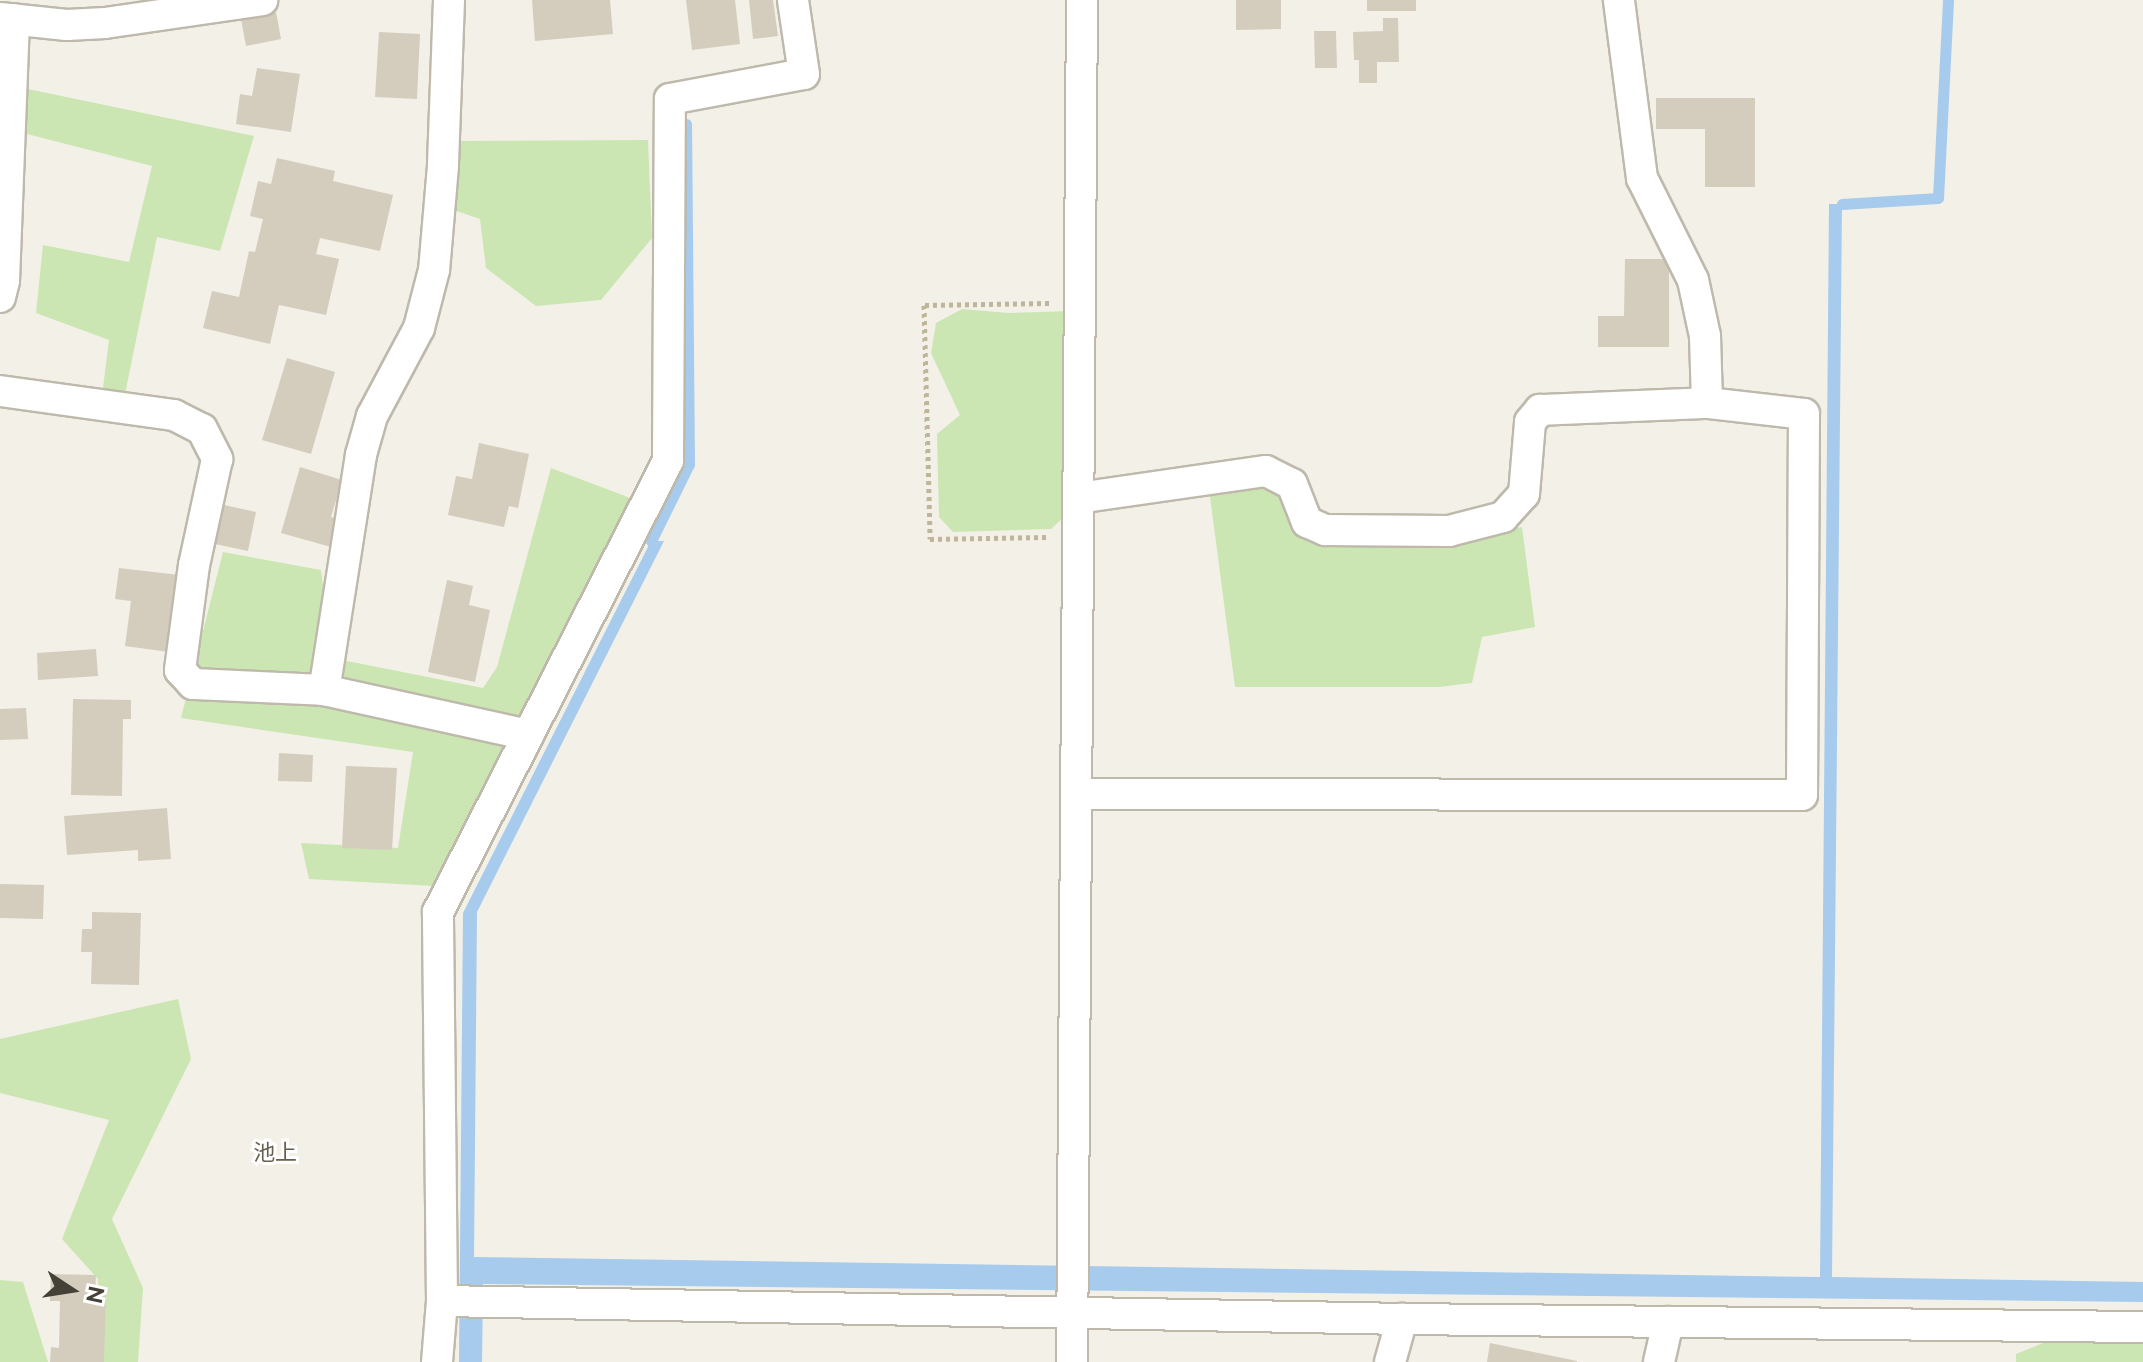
<!DOCTYPE html>
<meta charset="utf-8">
<style>
body{margin:0}
#map{position:relative;width:2143px;height:1362px;overflow:hidden;background:#f3f0e8;font-family:Raleway,"Noto Sans JP",sans-serif}
div>[style]{position:absolute}
[style*='--x']{left:calc(var(--x)*1px);top:calc(var(--y)*1px);width:calc(var(--w)*1px);rotate:calc(var(--a)*1deg)}
.green>*{inset:0;background:#cbe6b2}
.water>*{inset:0;background:#a6cbed}
.stream>*{height:11px;margin:-5.5px;padding:0 5.5px;transform-origin:5.5px;border-radius:5.5px;background:#a6cbed}
.building>*{inset:0;background:#d4cdbd}
.path>*{height:5px;margin-top:-2.5px;transform-origin:0;background:repeating-linear-gradient(90deg,#bfb59c 0 4px,transparent 0 8px)}
.roads{filter:drop-shadow(2px 0 #beb9ab) drop-shadow(-2px 0 #beb9ab) drop-shadow(0 2px #beb9ab) drop-shadow(0 -2px #beb9ab)}
.minor>*{height:30px;margin:-15px;padding:0 15px;transform-origin:15px;border-radius:15px;background:#fff}
span{translate:-50% -50%;white-space:nowrap;text-align:center;line-height:1.15;-webkit-text-stroke:6px #fff;paint-order:stroke}
.neighbourhood-label{font-size:22px;color:#68604e}
.north{position:absolute;left:32px;top:1250px;width:80px;height:80px;-webkit-text-stroke:6px #fff;paint-order:stroke;rotate:102deg;font-size:22px;font-weight:700;line-height:32px;text-align:center;color:#464137}
.north::after{content:'';display:block;margin:auto;width:28px;height:36px;background:#464137;clip-path:polygon(50% 0,100% 100%,50% 72%,0 100%)}
</style>
<div id="map">
<div class="green">
<i style="clip-path:polygon(23px 88px,254px 136px,220px 251px,157px 237px,124px 399px,102px 396px,109px 340px,36px 313px,43px 245px,129px 262px,152px 166px,23px 133px)"></i>
<i style="clip-path:polygon(648px 140px,652px 238px,601px 300px,536px 306px,486px 268px,480px 219px,445px 207px,453px 141px)"></i>
<i style="clip-path:polygon(962px 309px,1009px 313px,1071px 311px,1066px 515px,1051px 529px,953px 532px,939px 517px,937px 434px,960px 415px,931px 353px,936px 323px)"></i>
<i style="clip-path:polygon(551px 468px,633px 499px,434px 886px,309px 879px,301px 843px,398px 848px,413px 752px,181px 718px,223px 552px,321px 570px,332px 658px,483px 688px,497px 667px)"></i>
<i style="clip-path:polygon(1261px 480px,1288px 492px,1301px 534px,1460px 538px,1522px 527px,1535px 627px,1482px 637px,1472px 683px,1439px 687px,1235px 687px,1209px 489px)"></i>
<i style="clip-path:polygon(178px 999px,191px 1059px,112px 1219px,143px 1288px,138px 1362px,102px 1362px,98px 1279px,62px 1239px,109px 1120px,0 1093px,0 1039px)"></i>
<i style="clip-path:polygon(0 1280px,23px 1282px,48px 1362px,0 1362px)"></i>
<i style="clip-path:polygon(2143px 1336px,2143px 1362px,2016px 1362px,2016px 1354px,2053px 1339px)"></i>
</div>
<div class="water">
<i style="clip-path:polygon(1829px 204px,1842px 204px,1832px 1277px,2143px 1282px,2143px 1302px,483px 1284px,482px 1362px,459px 1362px,463px 913px,651px 541px,664px 541px,477px 912px,474px 1257px,1820px 1277px)"></i>
</div>
<div class="stream">
<i style="--x:1842;--y:204;--w:96;--a:-3.6"></i>
<i style="--x:1938;--y:198;--w:198;--a:-87.1"></i>
<i style="--x:651;--y:541;--w:86;--a:-63.7"></i>
<i style="--x:689;--y:464;--w:340;--a:-90.5"></i>
</div>
<div class="building">
<i style="clip-path:polygon(532px 0,610px 0,613px 34px,535px 41px)"></i>
<i style="clip-path:polygon(686px 0,735px 0,740px 44px,692px 50px)"></i>
<i style="clip-path:polygon(749px 0,773px 0,778px 36px,753px 39px)"></i>
<i style="clip-path:polygon(1236px 0,1281px 0,1281px 29px,1236px 30px)"></i>
<i style="clip-path:polygon(1367px 0,1416px 0,1416px 11px,1367px 11px)"></i>
<i style="clip-path:polygon(276px 12px,281px 39px,246px 46px,241px 19px)"></i>
<i style="clip-path:polygon(1383px 18px,1398px 18px,1399px 62px,1377px 62px,1377px 83px,1359px 83px,1359px 60px,1354px 60px,1353px 32px,1383px 31px)"></i>
<i style="clip-path:polygon(1314px 31px,1336px 31px,1337px 68px,1315px 68px)"></i>
<i style="clip-path:polygon(379px 32px,420px 34px,417px 99px,375px 97px)"></i>
<i style="clip-path:polygon(257px 68px,300px 74px,291px 132px,236px 124px,240px 94px,252px 96px)"></i>
<i style="clip-path:polygon(1656px 98px,1755px 98px,1755px 187px,1705px 187px,1705px 129px,1656px 129px)"></i>
<i style="clip-path:polygon(277px 158px,335px 171px,333px 181px,393px 195px,380px 251px,320px 238px,316px 254px,339px 259px,326px 315px,279px 305px,270px 344px,203px 328px,212px 291px,239px 297px,249px 251px,255px 252px,263px 219px,250px 216px,258px 181px,271px 184px)"></i>
<i style="clip-path:polygon(1625px 259px,1669px 259px,1669px 347px,1598px 347px,1598px 316px,1624px 316px)"></i>
<i style="clip-path:polygon(287px 358px,335px 372px,311px 454px,262px 440px)"></i>
<i style="clip-path:polygon(479px 443px,529px 454px,518px 508px,509px 506px,504px 527px,448px 515px,456px 476px,472px 479px)"></i>
<i style="clip-path:polygon(300px 467px,342px 480px,331px 517px,339px 519px,331px 547px,281px 533px)"></i>
<i style="clip-path:polygon(224px 505px,256px 512px,248px 551px,215px 544px)"></i>
<i style="clip-path:polygon(119px 568px,179px 575px,169px 652px,125px 646px,131px 601px,115px 599px)"></i>
<i style="clip-path:polygon(447px 580px,473px 586px,469px 605px,490px 610px,475px 682px,428px 672px)"></i>
<i style="clip-path:polygon(96px 649px,98px 676px,38px 680px,37px 653px)"></i>
<i style="clip-path:polygon(73px 699px,131px 700px,131px 719px,123px 719px,122px 796px,71px 795px)"></i>
<i style="clip-path:polygon(26px 708px,28px 739px,0 740px,0 709px)"></i>
<i style="clip-path:polygon(279px 753px,313px 755px,312px 782px,278px 781px)"></i>
<i style="clip-path:polygon(346px 766px,397px 768px,392px 850px,342px 848px)"></i>
<i style="clip-path:polygon(167px 808px,171px 859px,138px 861px,138px 850px,67px 855px,64px 816px)"></i>
<i style="clip-path:polygon(0 884px,44px 885px,43px 919px,0 918px)"></i>
<i style="clip-path:polygon(92px 912px,141px 913px,139px 985px,91px 984px,92px 952px,81px 952px,82px 929px,92px 929px)"></i>
<i style="clip-path:polygon(51px 1274px,96px 1275px,95px 1293px,106px 1293px,104px 1362px,50px 1362px,51px 1347px,59px 1348px,60px 1301px,50px 1301px)"></i>
<i style="clip-path:polygon(1490px 1343px,1577px 1361px,1577px 1362px,1487px 1362px)"></i>
</div>
<div class="path">
<i style="--x:1049;--y:303;--w:125;--a:179.1"></i>
<i style="--x:924;--y:305;--w:234;--a:88.5"></i>
<i style="--x:930;--y:539;--w:119;--a:-1"></i>
</div>
<div class="roads">
<div class="minor">
<i style="--x:449;--y:0;--w:166;--a:92.1"></i>
<i style="--x:443;--y:166;--w:104;--a:94.9"></i>
<i style="--x:434;--y:270;--w:60;--a:104.5"></i>
<i style="--x:419;--y:328;--w:100;--a:118.1"></i>
<i style="--x:372;--y:416;--w:41;--a:105.8"></i>
<i style="--x:361;--y:455;--w:238;--a:98.9"></i>
<i style="--x:324;--y:690;--w:209;--a:12.4"></i>
<i style="--x:0;--y:18;--w:67;--a:6"></i>
<i style="--x:67;--y:25;--w:38;--a:-3"></i>
<i style="--x:105;--y:23;--w:159;--a:-8.3"></i>
<i style="--x:0;--y:297;--w:16;--a:-76"></i>
<i style="--x:4;--y:281;--w:262;--a:-87.8"></i>
<i style="--x:0;--y:391;--w:176;--a:7.9"></i>
<i style="--x:174;--y:415;--w:31;--a:27"></i>
<i style="--x:202;--y:429;--w:34;--a:63"></i>
<i style="--x:217;--y:459;--w:108;--a:102.2"></i>
<i style="--x:194;--y:565;--w:106;--a:97.6"></i>
<i style="--x:180;--y:670;--w:19;--a:47"></i>
<i style="--x:193;--y:684;--w:131;--a:2.6"></i>
<i style="--x:1078;--y:498;--w:190;--a:-8.2"></i>
<i style="--x:1266;--y:471;--w:29;--a:27"></i>
<i style="--x:1292;--y:484;--w:41;--a:68.5"></i>
<i style="--x:1307;--y:522;--w:20;--a:24"></i>
<i style="--x:1325;--y:530;--w:124;--a:0.5"></i>
<i style="--x:1449;--y:531;--w:56;--a:-14.5"></i>
<i style="--x:1503;--y:517;--w:31;--a:-48"></i>
<i style="--x:1524;--y:494;--w:72;--a:-85.2"></i>
<i style="--x:1530;--y:422;--w:16;--a:-50"></i>
<i style="--x:1540;--y:410;--w:167;--a:-2.4"></i>
<i style="--x:1707;--y:403;--w:67;--a:-91.7"></i>
<i style="--x:1705;--y:336;--w:57;--a:-102.1"></i>
<i style="--x:1693;--y:280;--w:114;--a:-116.6"></i>
<i style="--x:1642;--y:178;--w:179;--a:-97.4"></i>
<i style="--x:1076;--y:794;--w:726;--a:0.08"></i>
<i style="--x:1802;--y:795;--w:381;--a:-89.7"></i>
<i style="--x:1804;--y:414;--w:98;--a:-173.5"></i>
<i style="--x:442;--y:1301;--w:960;--a:1.07"></i>
<i style="--x:1402;--y:1319;--w:741;--a:0.62"></i>
<i style="--x:437;--y:1362;--w:61;--a:-85.3"></i>
<i style="--x:442;--y:1301;--w:389;--a:-90.6"></i>
<i style="--x:438;--y:912;--w:506;--a:-62.98"></i>
<i style="--x:668;--y:461;--w:362;--a:-89.7"></i>
<i style="--x:670;--y:99;--w:136;--a:-10.6"></i>
<i style="--x:804;--y:74;--w:75;--a:-98.5"></i>
<i style="--x:1072;--y:1362;--w:1362;--a:-89.58"></i>
<i style="--x:1390;--y:1362;--w:45;--a:-74.4"></i>
<i style="--x:1659;--y:1362;--w:41;--a:-77.3"></i>
</div>
</div>
<div class="neighbourhood-label">
<span style="left:275px;top:1153px">池上</span>
</div>
<div class="north">N</div>
</div>
